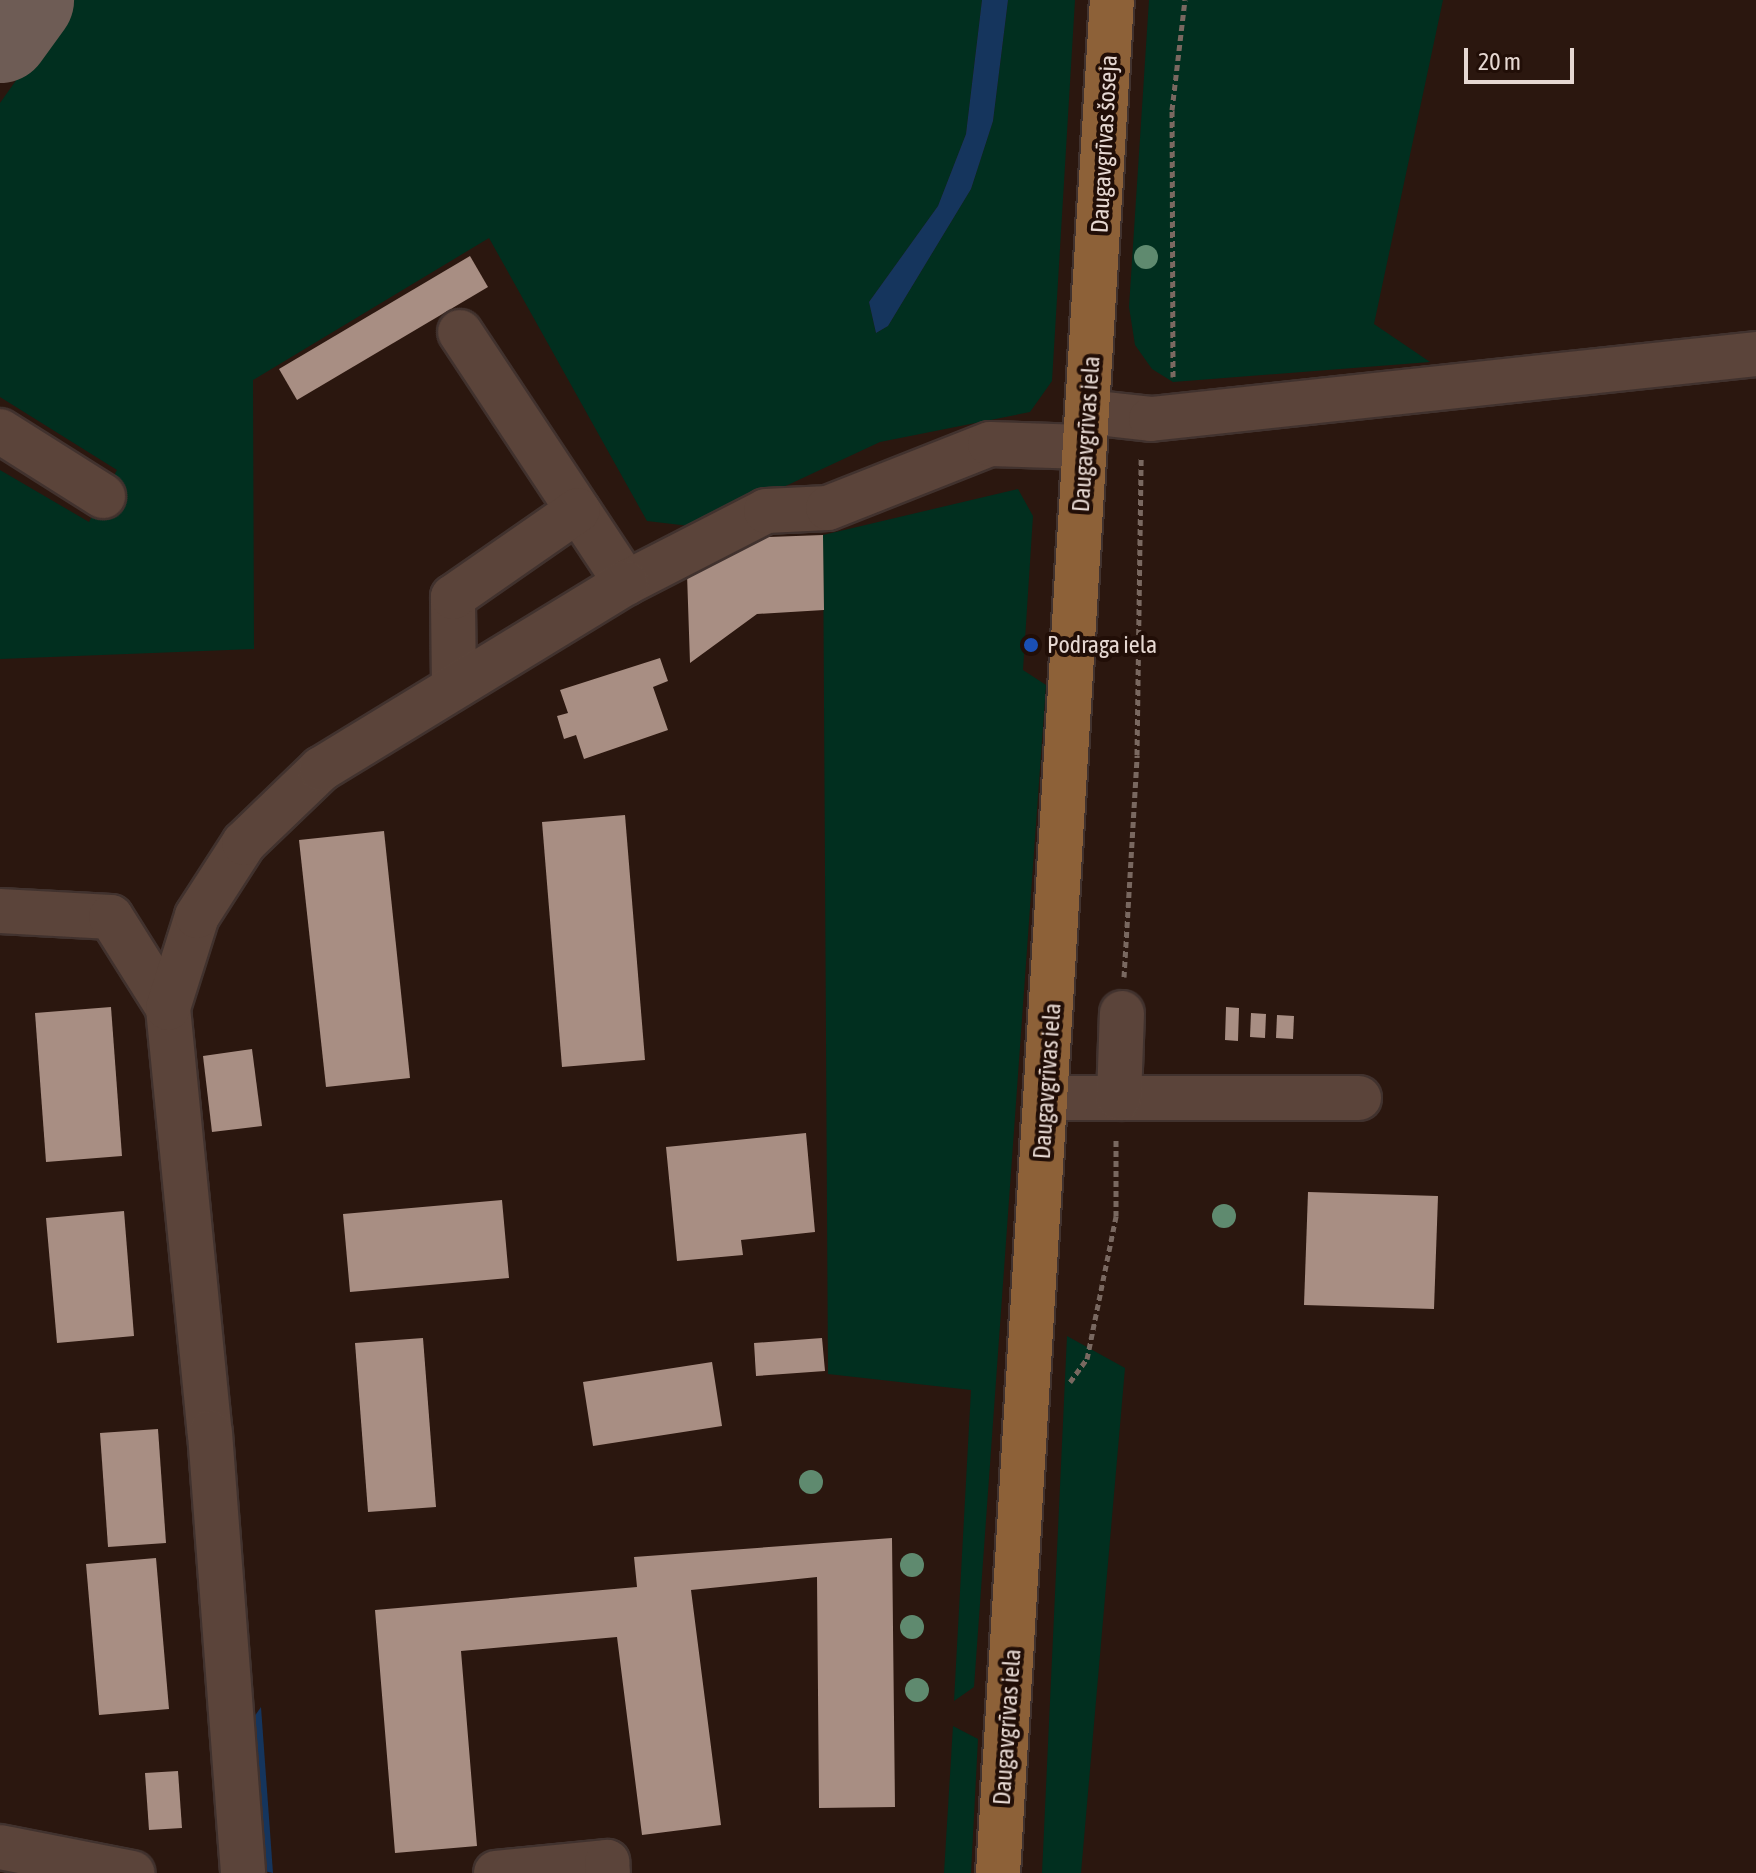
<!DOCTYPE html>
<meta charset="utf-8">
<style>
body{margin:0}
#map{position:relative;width:1756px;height:1873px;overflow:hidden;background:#2b170f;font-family:"Asap Condensed",sans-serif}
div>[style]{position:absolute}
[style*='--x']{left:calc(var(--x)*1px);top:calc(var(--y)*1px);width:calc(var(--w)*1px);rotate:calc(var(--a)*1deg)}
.green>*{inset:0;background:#012f1f}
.water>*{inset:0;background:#15355d}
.taxiway>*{height:100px;margin:-50px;padding:0 50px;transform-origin:50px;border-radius:50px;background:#6e5c55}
.building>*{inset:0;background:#a88e83}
.path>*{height:5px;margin-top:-2.5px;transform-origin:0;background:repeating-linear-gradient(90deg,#796860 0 6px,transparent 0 10px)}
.roads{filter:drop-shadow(2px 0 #41322e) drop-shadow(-2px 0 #41322e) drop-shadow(0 2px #41322e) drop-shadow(0 -2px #41322e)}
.minor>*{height:44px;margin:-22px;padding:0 22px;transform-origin:22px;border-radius:22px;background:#5b443a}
.major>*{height:44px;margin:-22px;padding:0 22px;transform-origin:22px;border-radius:22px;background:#8d6138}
.trees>*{width:24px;height:24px;margin:-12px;border-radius:50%;background:#5f8a6f}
.dots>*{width:22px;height:22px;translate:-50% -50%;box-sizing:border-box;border:4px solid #210e07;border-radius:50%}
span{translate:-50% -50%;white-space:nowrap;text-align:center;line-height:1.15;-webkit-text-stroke:8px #210e07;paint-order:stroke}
.street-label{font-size:24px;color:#e6d8d2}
.poi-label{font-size:24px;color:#e6d8d2}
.left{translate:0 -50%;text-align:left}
.scale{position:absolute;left:1464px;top:48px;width:110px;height:36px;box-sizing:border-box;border:4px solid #e6d8d2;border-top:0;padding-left:10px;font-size:24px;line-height:28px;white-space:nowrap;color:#e6d8d2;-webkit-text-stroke:6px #210e07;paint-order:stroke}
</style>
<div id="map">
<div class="green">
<i style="clip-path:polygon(73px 0,982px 0,966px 134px,938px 206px,869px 302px,876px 333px,888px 326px,971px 189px,993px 121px,1008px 0,1075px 0,1052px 381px,1030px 412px,880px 442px,698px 527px,647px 521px,489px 238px,253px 380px,254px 649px,0 659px,0 470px,89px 522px,117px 470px,0 397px,0 103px)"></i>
<i style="clip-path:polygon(1149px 0,1443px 0,1374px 324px,1430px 362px,1173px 382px,1152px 369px,1135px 345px,1129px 307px)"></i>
<i style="clip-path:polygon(1018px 489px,1033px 516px,1023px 670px,1046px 685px,974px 1687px,954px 1701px,971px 1390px,828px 1374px,823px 535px)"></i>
<i style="clip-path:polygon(1067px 1336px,1125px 1368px,1081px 1873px,1042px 1873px)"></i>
<i style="clip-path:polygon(953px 1726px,978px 1739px,971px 1873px,944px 1873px)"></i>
</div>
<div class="water">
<i style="clip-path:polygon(982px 0,1008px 0,993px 121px,971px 189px,888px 326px,876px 333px,869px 302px,938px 206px,966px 134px)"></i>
<i style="clip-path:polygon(261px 1707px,273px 1873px,264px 1871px,252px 1720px)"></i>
</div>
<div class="taxiway">
<i style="--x:0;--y:33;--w:41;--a:-54"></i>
</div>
<div class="building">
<i style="clip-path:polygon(470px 256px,488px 287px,297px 400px,279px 369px)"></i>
<i style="clip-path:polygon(823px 535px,824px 610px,757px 614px,690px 663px,687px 574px,744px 538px)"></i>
<i style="clip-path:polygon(660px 658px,668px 681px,653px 687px,668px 730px,584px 759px,576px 735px,564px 739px,557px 716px,568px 713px,560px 690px)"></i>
<i style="clip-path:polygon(625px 815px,645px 1060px,562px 1067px,542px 822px)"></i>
<i style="clip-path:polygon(384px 831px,410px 1078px,326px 1087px,299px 840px)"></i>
<i style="clip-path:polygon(111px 1007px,122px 1156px,46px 1162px,35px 1013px)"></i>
<i style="clip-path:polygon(1226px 1007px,1239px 1008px,1238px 1041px,1225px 1040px)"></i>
<i style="clip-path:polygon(1251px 1013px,1266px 1014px,1265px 1038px,1250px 1037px)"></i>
<i style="clip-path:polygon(1277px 1015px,1294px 1016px,1293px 1039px,1276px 1038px)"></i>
<i style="clip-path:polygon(252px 1049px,262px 1126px,212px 1132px,203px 1056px)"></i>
<i style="clip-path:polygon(806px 1133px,815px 1232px,741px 1240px,743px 1255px,677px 1261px,666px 1147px)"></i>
<i style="clip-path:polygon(1308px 1192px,1438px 1196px,1434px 1309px,1304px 1305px)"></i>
<i style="clip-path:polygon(502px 1200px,509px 1278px,350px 1292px,343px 1214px)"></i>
<i style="clip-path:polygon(124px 1211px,134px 1336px,57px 1343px,46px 1218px)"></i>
<i style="clip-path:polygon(423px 1338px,436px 1507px,368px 1512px,355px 1343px)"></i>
<i style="clip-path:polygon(822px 1338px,825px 1371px,756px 1376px,754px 1343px)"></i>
<i style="clip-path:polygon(712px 1362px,722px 1426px,593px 1446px,583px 1382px)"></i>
<i style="clip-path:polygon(158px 1429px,166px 1543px,108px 1547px,100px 1433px)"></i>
<i style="clip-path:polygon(892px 1538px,895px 1807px,819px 1808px,817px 1577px,691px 1590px,721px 1825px,642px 1835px,617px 1637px,461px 1651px,477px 1846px,395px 1853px,375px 1610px,637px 1587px,634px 1557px)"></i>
<i style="clip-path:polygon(156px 1558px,169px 1709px,99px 1715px,86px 1564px)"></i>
<i style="clip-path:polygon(178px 1771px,182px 1828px,149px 1830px,145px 1773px)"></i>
</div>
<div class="path">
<i style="--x:1173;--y:377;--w:267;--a:-90.2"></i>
<i style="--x:1172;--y:110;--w:111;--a:-83.3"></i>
<i style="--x:1124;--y:977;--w:222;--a:-86.6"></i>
<i style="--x:1137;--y:755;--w:299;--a:-89.2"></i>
<i style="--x:1070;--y:1382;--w:29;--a:-54"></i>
<i style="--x:1087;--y:1359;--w:146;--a:-78.5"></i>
<i style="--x:1116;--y:1216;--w:79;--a:-90"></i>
</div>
<div class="roads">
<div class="minor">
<i style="--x:460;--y:332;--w:301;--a:56.5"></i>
<i style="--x:626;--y:583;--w:157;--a:-27.2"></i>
<i style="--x:766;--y:511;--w:62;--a:-2.8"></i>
<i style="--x:828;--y:508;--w:174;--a:-21.6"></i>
<i style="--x:990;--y:444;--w:95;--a:1.8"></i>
<i style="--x:1088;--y:412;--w:63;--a:6.3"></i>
<i style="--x:1151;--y:419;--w:608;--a:-6.13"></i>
<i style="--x:0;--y:431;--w:122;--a:32.3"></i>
<i style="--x:454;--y:685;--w:88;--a:-90.7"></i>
<i style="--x:453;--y:597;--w:152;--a:-34.8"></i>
<i style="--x:0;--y:911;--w:111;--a:3.1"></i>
<i style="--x:111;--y:917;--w:107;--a:57.9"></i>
<i style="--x:168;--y:1008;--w:427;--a:84.4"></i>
<i style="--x:210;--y:1433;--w:441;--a:85.7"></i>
<i style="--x:168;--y:1008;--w:96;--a:-72.5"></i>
<i style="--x:197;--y:916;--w:87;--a:-57.2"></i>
<i style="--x:244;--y:843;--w:107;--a:-43.9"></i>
<i style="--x:321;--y:769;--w:357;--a:-31.4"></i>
<i style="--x:1046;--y:1098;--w:313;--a:0"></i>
<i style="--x:1119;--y:1098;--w:85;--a:-88"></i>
<i style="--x:0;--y:1847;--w:135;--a:11.1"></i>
<i style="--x:496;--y:1873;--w:112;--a:-5.7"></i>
<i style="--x:607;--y:1862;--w:11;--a:85"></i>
</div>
<div class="major">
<i style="--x:998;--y:1873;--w:1876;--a:-86.52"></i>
</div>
</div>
<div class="trees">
<i style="left:1146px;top:257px"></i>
<i style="left:1224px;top:1216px"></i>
<i style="left:811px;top:1482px"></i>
<i style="left:912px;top:1565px"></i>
<i style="left:912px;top:1627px"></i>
<i style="left:917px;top:1690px"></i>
</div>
<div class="dots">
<i style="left:1031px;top:645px;background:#1a4fb4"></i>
</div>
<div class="street-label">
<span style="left:1104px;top:144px;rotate:-87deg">Daugavgrīvas šoseja</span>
<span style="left:1086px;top:434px;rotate:-86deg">Daugavgrīvas iela</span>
<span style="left:1047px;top:1081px;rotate:-86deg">Daugavgrīvas iela</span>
<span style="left:1007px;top:1727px;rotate:-86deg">Daugavgrīvas iela</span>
</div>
<div class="poi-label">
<span class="left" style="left:1047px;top:645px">Podraga iela</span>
</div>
<div class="scale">20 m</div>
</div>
